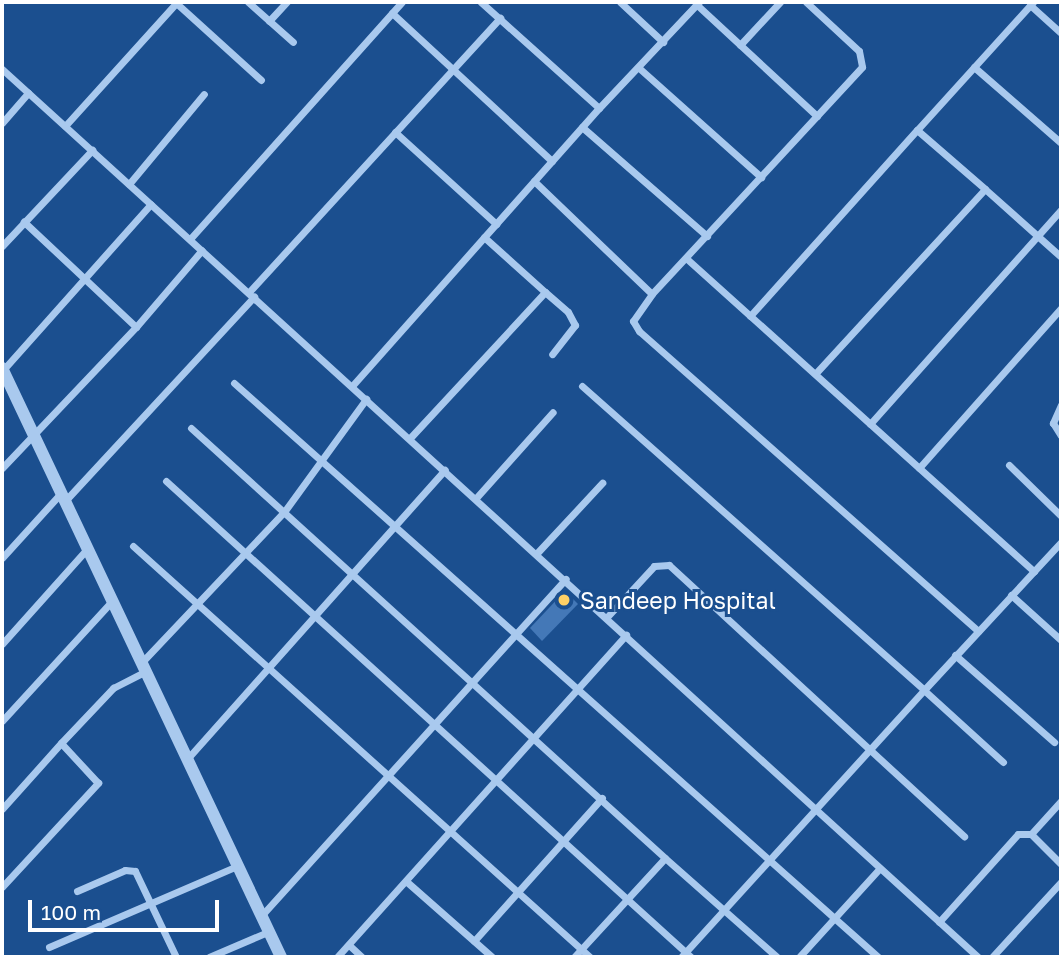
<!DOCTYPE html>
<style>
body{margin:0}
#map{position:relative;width:1063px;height:959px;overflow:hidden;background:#1b4f8f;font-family:"Golos Text",sans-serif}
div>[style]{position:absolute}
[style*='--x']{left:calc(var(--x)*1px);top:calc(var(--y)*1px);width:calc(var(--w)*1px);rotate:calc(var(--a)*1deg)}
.building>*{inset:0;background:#4478b7}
.minor>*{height:7px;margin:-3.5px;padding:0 3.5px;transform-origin:3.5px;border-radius:3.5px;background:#a9c9ee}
.tertiary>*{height:12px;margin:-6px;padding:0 6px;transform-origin:6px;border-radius:6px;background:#a9c9ee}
.dots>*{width:19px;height:19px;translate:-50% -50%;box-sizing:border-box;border:4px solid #1b4f8f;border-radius:50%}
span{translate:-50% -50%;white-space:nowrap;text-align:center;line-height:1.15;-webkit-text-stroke:6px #1b4f8f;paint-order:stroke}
.poi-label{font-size:23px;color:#fff}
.left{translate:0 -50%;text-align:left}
.frame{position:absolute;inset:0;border:4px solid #fff;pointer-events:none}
.scale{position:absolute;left:28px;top:900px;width:191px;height:32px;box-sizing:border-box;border:4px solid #fff;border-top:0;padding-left:9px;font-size:21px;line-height:24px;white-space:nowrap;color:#fff;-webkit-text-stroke:5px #1b4f8f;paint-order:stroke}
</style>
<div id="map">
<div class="building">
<i style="clip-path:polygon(565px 591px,578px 604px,542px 641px,530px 628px)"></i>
</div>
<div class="minor">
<i style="--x:175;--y:2;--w:116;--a:42.2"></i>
<i style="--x:248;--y:2;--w:60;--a:41.6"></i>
<i style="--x:620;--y:2;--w:59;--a:42.9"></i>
<i style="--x:806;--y:2;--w:72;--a:42.8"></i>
<i style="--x:859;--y:51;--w:16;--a:79"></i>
<i style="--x:862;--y:67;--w:309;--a:132.8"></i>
<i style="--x:652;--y:294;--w:33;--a:125"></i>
<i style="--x:633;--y:321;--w:12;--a:59"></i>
<i style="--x:639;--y:331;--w:453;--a:41.5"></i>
<i style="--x:696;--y:4;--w:165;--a:42.8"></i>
<i style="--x:1030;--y:5;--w:42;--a:42.1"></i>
<i style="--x:392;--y:13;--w:218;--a:42.8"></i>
<i style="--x:269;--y:21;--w:26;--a:-47"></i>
<i style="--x:740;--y:45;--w:59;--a:-47.1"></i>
<i style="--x:974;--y:67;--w:116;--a:41.1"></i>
<i style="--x:639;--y:68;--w:164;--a:41.8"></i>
<i style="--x:2;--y:69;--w:1320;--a:42.3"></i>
<i style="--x:599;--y:108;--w:146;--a:-46.7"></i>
<i style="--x:2;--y:123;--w:40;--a:-49"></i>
<i style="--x:65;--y:126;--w:167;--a:-47.9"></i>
<i style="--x:582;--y:127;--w:166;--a:41.1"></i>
<i style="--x:917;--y:130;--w:173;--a:-47.8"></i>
<i style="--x:395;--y:132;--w:137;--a:42.3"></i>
<i style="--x:534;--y:181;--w:163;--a:43.8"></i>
<i style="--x:129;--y:184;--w:117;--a:-50.2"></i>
<i style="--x:985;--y:189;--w:102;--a:41.8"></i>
<i style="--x:190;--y:239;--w:318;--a:-48.2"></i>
<i style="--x:2;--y:246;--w:132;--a:-46.8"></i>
<i style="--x:687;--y:259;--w:467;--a:42"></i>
<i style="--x:249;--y:292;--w:372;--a:-47.5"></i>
<i style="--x:545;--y:292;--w:30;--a:41"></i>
<i style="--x:568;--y:312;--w:15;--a:62"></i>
<i style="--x:575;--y:325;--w:37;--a:128"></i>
<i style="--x:750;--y:316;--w:250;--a:-48.1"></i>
<i style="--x:917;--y:130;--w:90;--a:40.9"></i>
<i style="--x:985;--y:189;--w:251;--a:132.6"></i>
<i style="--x:136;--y:327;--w:101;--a:-49.4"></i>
<i style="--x:3;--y:370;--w:222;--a:-48.3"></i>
<i style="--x:234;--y:383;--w:863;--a:41.71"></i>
<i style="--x:352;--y:386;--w:372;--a:-48.4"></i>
<i style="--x:599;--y:108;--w:159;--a:-138.1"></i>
<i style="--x:582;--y:386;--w:458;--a:41.6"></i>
<i style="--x:924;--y:690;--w:361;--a:132.3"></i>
<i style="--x:1061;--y:405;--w:20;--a:114"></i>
<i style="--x:1053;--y:423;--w:15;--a:58"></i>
<i style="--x:870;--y:424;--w:287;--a:-48.3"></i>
<i style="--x:191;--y:428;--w:640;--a:42.21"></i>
<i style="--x:410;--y:438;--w:199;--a:-47.2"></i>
<i style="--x:545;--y:292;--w:82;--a:-138"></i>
<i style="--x:1009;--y:465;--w:73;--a:44.4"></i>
<i style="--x:2;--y:468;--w:195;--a:-46.5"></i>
<i style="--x:136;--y:327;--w:154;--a:-136.8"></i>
<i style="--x:919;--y:468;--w:214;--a:-48.4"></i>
<i style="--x:166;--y:481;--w:709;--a:42.2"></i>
<i style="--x:476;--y:498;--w:115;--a:-48.2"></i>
<i style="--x:64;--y:502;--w:280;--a:-47.2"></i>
<i style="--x:133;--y:546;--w:615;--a:41.97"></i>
<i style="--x:537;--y:553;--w:96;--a:-47.1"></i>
<i style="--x:2;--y:558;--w:86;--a:-47.8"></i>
<i style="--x:1011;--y:595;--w:67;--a:42"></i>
<i style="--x:607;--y:617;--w:69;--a:-47.3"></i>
<i style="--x:654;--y:566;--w:15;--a:-4"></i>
<i style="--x:669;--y:565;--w:401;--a:42.6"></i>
<i style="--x:2;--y:644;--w:127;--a:-48.2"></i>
<i style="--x:955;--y:655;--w:132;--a:41.3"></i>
<i style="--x:142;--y:662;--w:207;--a:-46.6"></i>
<i style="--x:284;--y:512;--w:140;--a:-54"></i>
<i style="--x:2;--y:721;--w:163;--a:-47.5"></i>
<i style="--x:188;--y:758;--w:386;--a:-48.3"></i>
<i style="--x:1003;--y:762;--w:107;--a:-137.7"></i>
<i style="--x:924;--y:690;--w:202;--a:-47.2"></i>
<i style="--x:2;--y:809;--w:89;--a:-48.2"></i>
<i style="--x:1031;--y:834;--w:45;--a:-47.7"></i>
<i style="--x:407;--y:882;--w:113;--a:41.4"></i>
<i style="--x:2;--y:887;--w:142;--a:-47.3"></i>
<i style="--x:98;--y:783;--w:54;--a:-132.8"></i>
<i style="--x:61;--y:743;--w:76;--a:-46.6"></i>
<i style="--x:113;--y:688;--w:37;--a:-27"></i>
<i style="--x:77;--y:891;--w:52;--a:-23.6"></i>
<i style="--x:125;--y:870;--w:10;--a:6"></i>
<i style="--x:135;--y:871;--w:95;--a:64.5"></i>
<i style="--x:262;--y:915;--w:453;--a:-47.9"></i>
<i style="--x:939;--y:922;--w:118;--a:-48.1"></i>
<i style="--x:1018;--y:834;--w:13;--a:0"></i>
<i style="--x:1031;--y:834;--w:42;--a:45"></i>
<i style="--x:474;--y:941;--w:192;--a:-48.2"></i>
<i style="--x:349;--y:945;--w:18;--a:43"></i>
<i style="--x:49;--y:947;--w:207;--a:-23.3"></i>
<i style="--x:209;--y:957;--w:66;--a:-23.1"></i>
<i style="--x:337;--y:957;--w:433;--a:-48.1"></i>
<i style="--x:574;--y:957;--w:134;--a:-47.4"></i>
<i style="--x:665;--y:858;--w:149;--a:41.5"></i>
<i style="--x:799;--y:957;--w:120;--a:-47.7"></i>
<i style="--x:992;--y:957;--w:102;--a:-47.4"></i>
</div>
<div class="tertiary">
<i style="--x:2;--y:368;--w:652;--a:64.65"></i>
</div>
<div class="dots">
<i style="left:564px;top:600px;background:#ffd166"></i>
</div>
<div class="poi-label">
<span class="left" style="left:580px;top:600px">Sandeep Hospital</span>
</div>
<div class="frame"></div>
<div class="scale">100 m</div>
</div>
